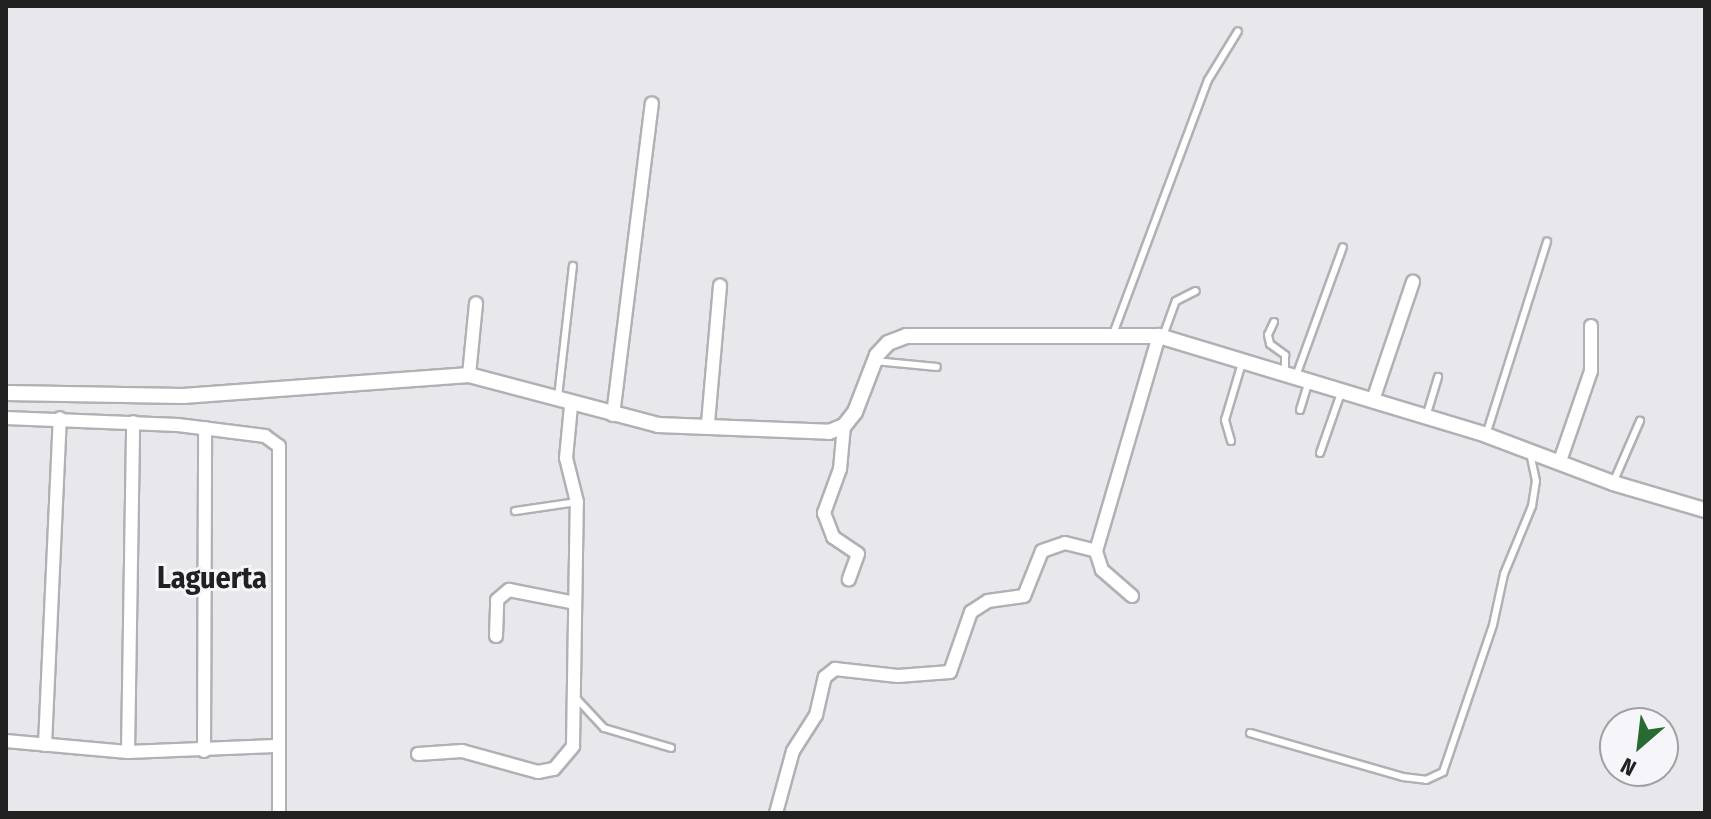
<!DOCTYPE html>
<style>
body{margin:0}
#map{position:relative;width:1711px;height:819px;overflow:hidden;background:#e8e7ec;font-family:"Fira Sans Condensed",sans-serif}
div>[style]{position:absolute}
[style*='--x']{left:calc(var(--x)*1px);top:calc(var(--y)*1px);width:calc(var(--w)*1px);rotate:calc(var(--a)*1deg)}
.roads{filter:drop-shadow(2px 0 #b1b0b4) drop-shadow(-2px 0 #b1b0b4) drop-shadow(0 2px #b1b0b4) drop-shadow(0 -2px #b1b0b4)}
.service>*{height:6px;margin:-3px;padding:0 3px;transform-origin:3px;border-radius:3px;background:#fff}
.minor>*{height:12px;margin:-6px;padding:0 6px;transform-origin:6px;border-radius:6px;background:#fff}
.tertiary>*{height:14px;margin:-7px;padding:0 7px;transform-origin:7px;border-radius:7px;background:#fff}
span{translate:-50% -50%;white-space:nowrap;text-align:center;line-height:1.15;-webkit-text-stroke:6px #f6f5f9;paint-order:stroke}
.quarter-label{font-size:30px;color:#212122;font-weight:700}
.frame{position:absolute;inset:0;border:8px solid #212122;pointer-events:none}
.north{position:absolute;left:1599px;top:707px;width:80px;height:80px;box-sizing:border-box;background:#f6f5f9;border:2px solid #a1a0a3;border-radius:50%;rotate:208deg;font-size:22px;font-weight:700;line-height:32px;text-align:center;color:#212122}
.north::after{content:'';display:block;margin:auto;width:28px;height:36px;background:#296932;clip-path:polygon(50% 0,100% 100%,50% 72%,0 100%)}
</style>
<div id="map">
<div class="roads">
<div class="service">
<i style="--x:1274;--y:322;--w:14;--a:115"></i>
<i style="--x:1268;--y:335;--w:9;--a:77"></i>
<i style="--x:1270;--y:344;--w:19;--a:36"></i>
<i style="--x:1285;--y:355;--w:17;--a:90"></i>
<i style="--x:1113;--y:334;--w:271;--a:-69.5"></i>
<i style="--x:1208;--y:80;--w:57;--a:-58.5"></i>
<i style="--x:1163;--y:336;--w:37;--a:-70"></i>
<i style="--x:1176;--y:301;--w:22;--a:-27"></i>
<i style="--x:875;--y:361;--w:62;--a:5.5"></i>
<i style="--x:1296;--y:376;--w:137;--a:-70"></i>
<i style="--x:558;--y:397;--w:132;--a:-83.5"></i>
<i style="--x:1300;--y:410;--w:28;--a:-73"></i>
<i style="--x:1426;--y:417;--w:42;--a:-73.3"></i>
<i style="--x:1486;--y:435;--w:203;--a:-72.5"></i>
<i style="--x:1231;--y:441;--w:22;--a:-106"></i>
<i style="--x:1225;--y:420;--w:59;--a:-73.4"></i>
<i style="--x:1320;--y:453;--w:64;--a:-70.7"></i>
<i style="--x:1613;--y:483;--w:68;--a:-66.5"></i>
<i style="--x:515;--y:511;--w:63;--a:-8.3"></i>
<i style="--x:576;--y:698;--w:41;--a:47"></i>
<i style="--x:604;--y:728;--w:70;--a:16.6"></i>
<i style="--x:1250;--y:733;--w:159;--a:16"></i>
<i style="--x:1403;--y:777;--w:23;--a:7"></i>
<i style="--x:1426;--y:780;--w:19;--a:-25"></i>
<i style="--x:1443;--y:772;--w:155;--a:-71.2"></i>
<i style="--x:1493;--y:625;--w:52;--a:-77.8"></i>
<i style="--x:1504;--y:574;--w:74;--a:-67.6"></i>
<i style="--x:1532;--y:506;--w:25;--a:-81"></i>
<i style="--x:1536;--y:481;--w:29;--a:-102"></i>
</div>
<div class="minor">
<i style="--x:469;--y:375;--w:72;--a:-84.4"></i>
<i style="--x:1373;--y:400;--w:125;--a:-71.3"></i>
<i style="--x:613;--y:415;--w:314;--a:-82.9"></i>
<i style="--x:6;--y:418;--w:172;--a:2.3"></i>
<i style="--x:178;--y:425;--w:88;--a:7.2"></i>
<i style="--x:265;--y:436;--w:17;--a:36"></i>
<i style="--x:279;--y:446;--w:367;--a:90"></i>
<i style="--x:708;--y:423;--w:138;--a:-85"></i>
<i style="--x:844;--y:426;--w:43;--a:95.3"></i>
<i style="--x:840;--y:469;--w:47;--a:110"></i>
<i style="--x:824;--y:513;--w:26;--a:69"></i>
<i style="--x:833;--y:537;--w:30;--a:34"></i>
<i style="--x:858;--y:554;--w:27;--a:110"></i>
<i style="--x:1560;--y:461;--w:95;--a:-71"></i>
<i style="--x:1591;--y:371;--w:45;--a:-90"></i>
<i style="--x:1132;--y:596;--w:40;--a:-139"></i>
<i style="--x:1102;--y:570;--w:20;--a:-108"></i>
<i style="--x:1096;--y:551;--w:224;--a:-73.7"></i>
<i style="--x:496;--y:636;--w:36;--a:-88"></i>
<i style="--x:497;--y:600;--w:16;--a:-40"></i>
<i style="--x:509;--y:590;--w:67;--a:11.1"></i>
<i style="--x:6;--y:741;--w:122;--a:5.2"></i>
<i style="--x:128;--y:752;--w:147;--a:-2.3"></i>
<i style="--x:45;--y:745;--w:327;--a:-87.4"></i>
<i style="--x:204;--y:751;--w:323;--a:-89.8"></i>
<i style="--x:128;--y:752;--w:330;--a:-89.1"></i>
<i style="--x:418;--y:754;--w:44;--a:-3.9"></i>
<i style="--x:462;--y:751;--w:79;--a:15.4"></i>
<i style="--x:538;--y:772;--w:16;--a:-11"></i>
<i style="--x:554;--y:769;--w:30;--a:-50"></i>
<i style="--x:573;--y:746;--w:244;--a:-89.1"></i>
<i style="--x:577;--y:502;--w:45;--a:-104"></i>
<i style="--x:566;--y:458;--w:52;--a:-84.5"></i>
<i style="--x:776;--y:813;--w:64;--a:-74.7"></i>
<i style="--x:793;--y:751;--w:43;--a:-57.4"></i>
<i style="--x:816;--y:715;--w:39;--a:-77"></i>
<i style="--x:825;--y:677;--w:13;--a:-39"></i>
<i style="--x:835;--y:669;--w:63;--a:6.3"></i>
<i style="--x:898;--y:676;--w:52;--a:-4.4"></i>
<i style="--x:950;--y:672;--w:64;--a:-70.7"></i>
<i style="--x:971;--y:612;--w:20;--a:-33"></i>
<i style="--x:988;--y:601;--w:36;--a:-8"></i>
<i style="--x:1024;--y:596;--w:48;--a:-68.2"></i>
<i style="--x:1042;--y:551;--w:24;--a:-19"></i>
<i style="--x:1065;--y:543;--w:32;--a:14"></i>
</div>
<div class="tertiary">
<i style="--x:6;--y:393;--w:177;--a:1"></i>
<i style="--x:183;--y:396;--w:287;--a:-4.2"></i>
<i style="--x:469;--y:375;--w:196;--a:14.8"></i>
<i style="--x:658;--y:425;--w:171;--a:2.3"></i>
<i style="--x:829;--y:432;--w:16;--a:-22"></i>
<i style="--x:844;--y:426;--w:18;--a:-52"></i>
<i style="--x:855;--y:412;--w:61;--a:-68.9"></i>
<i style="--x:877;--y:355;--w:16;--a:-47"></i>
<i style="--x:888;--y:343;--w:19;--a:-21"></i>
<i style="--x:906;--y:336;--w:253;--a:0"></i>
<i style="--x:1159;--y:336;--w:342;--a:16.8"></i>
<i style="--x:1486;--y:435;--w:136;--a:20.7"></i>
<i style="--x:1613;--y:483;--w:96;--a:16.4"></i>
</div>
</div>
<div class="quarter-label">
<span style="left:212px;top:578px">Laguerta</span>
</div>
<div class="frame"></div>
<div class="north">N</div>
</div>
